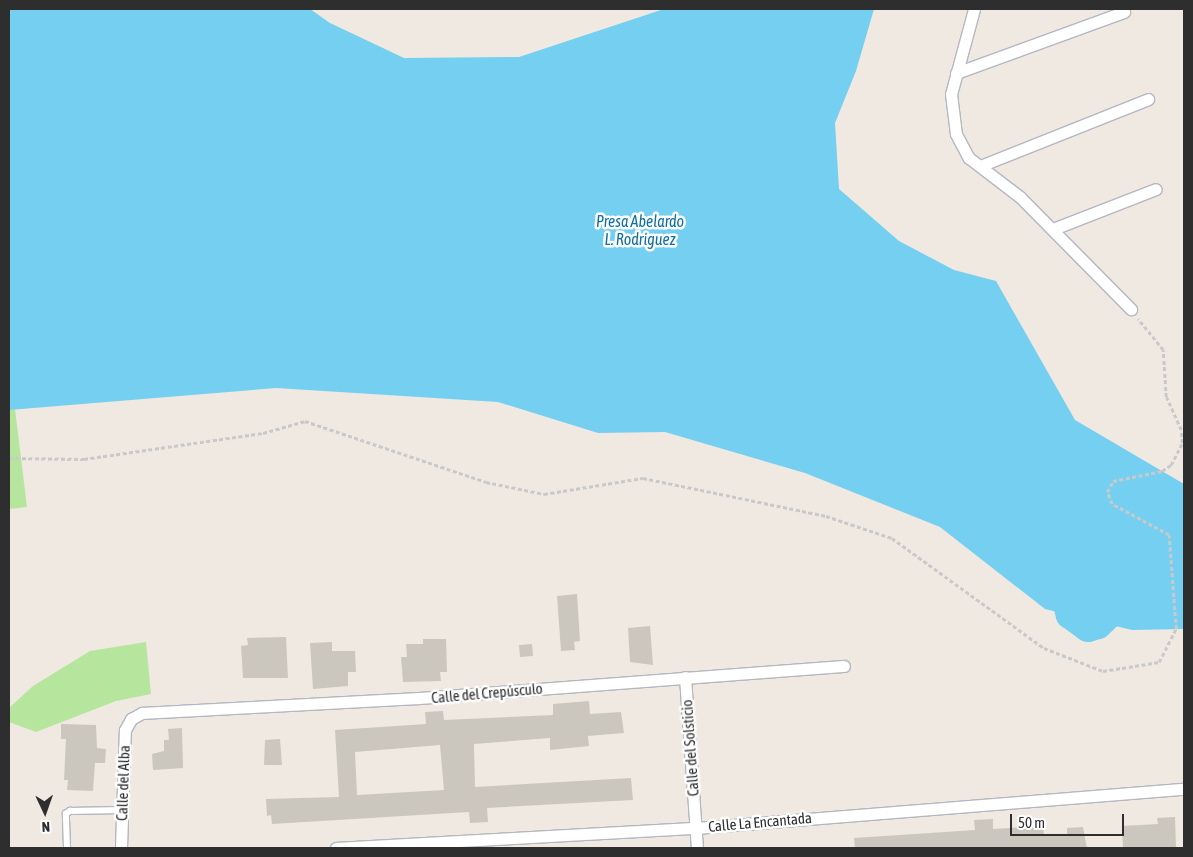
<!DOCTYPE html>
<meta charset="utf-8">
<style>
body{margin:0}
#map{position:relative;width:1193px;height:857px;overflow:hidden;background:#efe9e1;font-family:"Asap Condensed",sans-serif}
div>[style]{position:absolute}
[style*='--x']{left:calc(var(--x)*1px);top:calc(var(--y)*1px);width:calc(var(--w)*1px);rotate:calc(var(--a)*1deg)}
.green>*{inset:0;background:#b6e59e}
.water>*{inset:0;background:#75cff0}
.river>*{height:28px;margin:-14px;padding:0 14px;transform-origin:14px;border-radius:14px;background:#75cff0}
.building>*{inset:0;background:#cbc7bf}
.path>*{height:2.5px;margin-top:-1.25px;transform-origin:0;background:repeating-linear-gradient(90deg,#c9c9c9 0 4px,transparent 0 6.5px)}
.roads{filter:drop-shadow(1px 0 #b4b7c1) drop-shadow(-1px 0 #b4b7c1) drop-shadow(0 1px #b4b7c1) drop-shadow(0 -1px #b4b7c1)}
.lane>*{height:5.5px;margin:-2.75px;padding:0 2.75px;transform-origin:2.75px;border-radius:2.75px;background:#fff}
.street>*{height:11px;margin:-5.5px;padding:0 5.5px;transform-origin:5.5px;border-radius:5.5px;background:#fff}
span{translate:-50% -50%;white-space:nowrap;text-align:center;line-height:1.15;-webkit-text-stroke:5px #fff;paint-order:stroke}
.street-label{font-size:15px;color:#2e2e2e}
.water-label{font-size:16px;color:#0d6fa3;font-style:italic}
.frame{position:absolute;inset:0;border:10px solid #2e2e2e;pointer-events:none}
.north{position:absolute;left:20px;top:787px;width:50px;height:50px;-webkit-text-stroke:4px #fff;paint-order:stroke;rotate:177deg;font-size:14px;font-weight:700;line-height:20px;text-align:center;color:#2e2e2e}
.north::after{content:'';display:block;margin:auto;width:18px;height:22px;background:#2e2e2e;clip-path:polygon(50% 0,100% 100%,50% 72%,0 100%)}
.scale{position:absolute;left:1010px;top:814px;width:114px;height:22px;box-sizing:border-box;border:2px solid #2e2e2e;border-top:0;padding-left:6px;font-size:15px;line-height:18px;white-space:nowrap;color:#2e2e2e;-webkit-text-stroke:4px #fff;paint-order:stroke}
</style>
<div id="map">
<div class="green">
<i style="clip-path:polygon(15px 409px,27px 507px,9px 509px,9px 410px)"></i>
<i style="clip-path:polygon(146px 642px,151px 694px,116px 701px,36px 732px,9px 722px,9px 708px,33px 686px,90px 651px)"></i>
</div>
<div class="water">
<i style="clip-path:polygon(9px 9px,310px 9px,330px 23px,404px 58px,519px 57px,664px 9px,874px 9px,856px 71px,835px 123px,839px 189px,899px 241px,954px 270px,996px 281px,1075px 420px,1184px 484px,1184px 629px,1132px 630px,1045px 609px,940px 527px,805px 473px,665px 432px,598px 433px,498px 402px,276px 388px,9px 410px)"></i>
</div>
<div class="river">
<i style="--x:1061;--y:580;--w:36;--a:76"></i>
<i style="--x:1070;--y:615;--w:22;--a:36"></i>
<i style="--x:1088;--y:628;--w:10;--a:-17"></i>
<i style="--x:1098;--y:625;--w:23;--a:-43"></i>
<i style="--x:1115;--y:609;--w:17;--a:-57"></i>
</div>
<div class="building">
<i style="clip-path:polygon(577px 594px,580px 641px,574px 642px,575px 650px,561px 651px,557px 596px)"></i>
<i style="clip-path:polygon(650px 626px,653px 665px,630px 662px,628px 628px)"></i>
<i style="clip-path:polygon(286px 637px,288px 678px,243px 678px,241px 646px,248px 645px,247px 638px)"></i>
<i style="clip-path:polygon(423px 639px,446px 639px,447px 672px,440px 672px,441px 681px,403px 682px,401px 657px,407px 657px,406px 644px,423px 644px)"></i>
<i style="clip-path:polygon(332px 642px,332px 651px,355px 651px,356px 672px,348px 672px,348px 686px,313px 689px,310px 643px)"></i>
<i style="clip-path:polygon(532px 644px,533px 656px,520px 657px,519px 645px)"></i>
<i style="clip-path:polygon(evenodd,589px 701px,590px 714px,621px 712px,624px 733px,588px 736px,589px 746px,550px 750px,550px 738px,474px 744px,475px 787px,631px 778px,633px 800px,487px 808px,488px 822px,470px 823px,469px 812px,272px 824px,271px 815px,267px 816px,266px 799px,339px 797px,335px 730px,426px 724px,425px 712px,443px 711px,444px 720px,553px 715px,553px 704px,589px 701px,440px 745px,444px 790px,357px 795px,355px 752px,440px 745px)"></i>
<i style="clip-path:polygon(61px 724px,96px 725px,97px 748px,106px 749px,105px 763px,95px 763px,93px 791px,67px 790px,68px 780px,64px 780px,66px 739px,61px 739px)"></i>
<i style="clip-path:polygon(182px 728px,183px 768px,153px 770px,152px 754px,164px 751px,164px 740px,169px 740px,168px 729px)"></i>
<i style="clip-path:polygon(280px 739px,282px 765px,264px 765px,265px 740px)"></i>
<i style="clip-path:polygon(1175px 817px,1176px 848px,1123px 848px,1122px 826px,1158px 824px,1157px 818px)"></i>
<i style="clip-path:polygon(993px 819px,993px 829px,1043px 826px,1044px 836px,1067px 834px,1067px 828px,1083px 827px,1087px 848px,855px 848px,854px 838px,975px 830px,974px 820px)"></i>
</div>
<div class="path">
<i style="--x:9;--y:458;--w:75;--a:0.8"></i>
<i style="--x:84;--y:459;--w:181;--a:-8.3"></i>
<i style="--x:263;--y:433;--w:44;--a:-15.9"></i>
<i style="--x:305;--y:421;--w:191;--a:18.6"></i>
<i style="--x:486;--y:482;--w:59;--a:11.7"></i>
<i style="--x:544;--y:494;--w:100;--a:-9.2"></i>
<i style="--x:643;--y:478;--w:187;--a:11.7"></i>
<i style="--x:826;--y:516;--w:70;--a:18.4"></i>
<i style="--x:892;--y:538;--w:188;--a:35.9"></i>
<i style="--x:1044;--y:648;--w:63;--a:21.3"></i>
<i style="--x:1103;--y:671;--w:57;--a:-9.1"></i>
<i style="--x:1159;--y:662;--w:37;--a:-63"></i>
<i style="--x:1176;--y:629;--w:94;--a:-94.3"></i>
<i style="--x:1169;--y:535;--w:65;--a:-151.5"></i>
<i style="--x:1112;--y:504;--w:13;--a:-113"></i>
<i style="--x:1107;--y:492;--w:13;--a:-61"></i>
<i style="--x:1113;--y:481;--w:50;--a:-11.5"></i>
<i style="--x:1162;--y:471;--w:11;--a:-34"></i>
<i style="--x:1171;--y:465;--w:25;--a:-63"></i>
<i style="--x:1182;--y:443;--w:13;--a:-94"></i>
<i style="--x:1181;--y:430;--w:36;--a:-114"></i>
<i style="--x:1166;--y:397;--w:47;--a:-93.7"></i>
<i style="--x:1163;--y:350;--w:40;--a:-129"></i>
</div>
<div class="roads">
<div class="lane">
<i style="--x:67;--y:848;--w:34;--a:-92"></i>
<i style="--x:66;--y:814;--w:5;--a:-37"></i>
<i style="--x:70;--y:811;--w:52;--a:-1.1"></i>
</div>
<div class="street">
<i style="--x:974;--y:9;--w:88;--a:105.1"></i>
<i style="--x:951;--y:94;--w:40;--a:82.9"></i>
<i style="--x:956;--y:134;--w:27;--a:62"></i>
<i style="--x:969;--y:158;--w:64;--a:37.4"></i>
<i style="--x:1020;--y:197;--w:158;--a:45.3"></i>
<i style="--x:956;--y:73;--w:179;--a:-20"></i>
<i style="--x:980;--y:166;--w:181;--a:-21.7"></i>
<i style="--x:1053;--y:229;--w:110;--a:-21.2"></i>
<i style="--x:685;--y:677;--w:171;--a:86"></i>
<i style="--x:121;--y:848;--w:118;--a:-88.1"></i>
<i style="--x:125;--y:730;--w:13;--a:-61"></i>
<i style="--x:131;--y:719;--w:13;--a:-29"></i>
<i style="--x:142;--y:713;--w:276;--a:-3.1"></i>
<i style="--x:418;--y:698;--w:427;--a:-4.3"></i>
<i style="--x:336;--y:848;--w:360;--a:-3.2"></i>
<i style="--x:695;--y:828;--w:491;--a:-4.6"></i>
</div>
</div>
<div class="street-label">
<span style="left:487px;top:693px;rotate:-5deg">Calle del Crepúsculo</span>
<span style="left:690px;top:748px;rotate:-94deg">Calle del Solsticio</span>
<span style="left:123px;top:783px;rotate:-88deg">Calle del Alba</span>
<span style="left:760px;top:822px;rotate:-5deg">Calle La Encantada</span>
</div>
<div class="water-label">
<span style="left:640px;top:230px">Presa Abelardo<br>L. Rodriguez</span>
</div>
<div class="frame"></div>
<div class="north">N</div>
<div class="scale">50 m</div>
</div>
